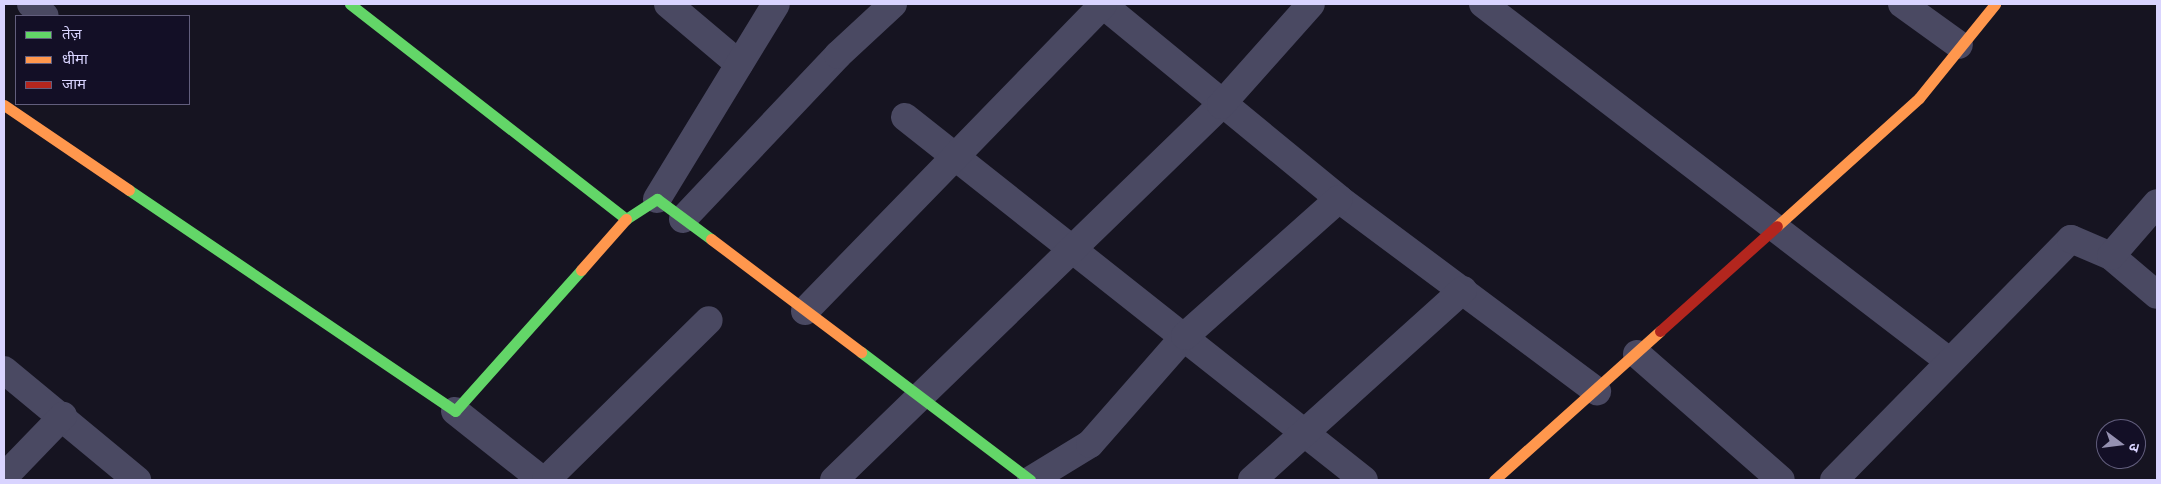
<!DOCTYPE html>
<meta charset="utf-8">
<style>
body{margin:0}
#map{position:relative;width:2161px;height:484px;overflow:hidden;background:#161421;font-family:Quicksand,"Noto Sans Devanagari",sans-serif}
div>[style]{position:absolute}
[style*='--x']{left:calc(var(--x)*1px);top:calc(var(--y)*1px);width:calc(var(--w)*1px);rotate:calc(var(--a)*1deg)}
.street>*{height:28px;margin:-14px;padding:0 14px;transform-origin:14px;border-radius:14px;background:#4a4962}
.fast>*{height:11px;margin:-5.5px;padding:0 5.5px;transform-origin:5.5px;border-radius:5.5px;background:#63d668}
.slow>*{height:11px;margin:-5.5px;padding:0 5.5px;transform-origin:5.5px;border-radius:5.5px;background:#ff974d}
.jam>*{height:11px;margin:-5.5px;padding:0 5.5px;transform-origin:5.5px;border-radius:5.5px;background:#b3261e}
span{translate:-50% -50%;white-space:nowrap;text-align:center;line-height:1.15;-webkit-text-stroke:5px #130f26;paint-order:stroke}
.frame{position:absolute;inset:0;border:5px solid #d9d4ff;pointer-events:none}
.legend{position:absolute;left:15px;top:15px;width:175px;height:90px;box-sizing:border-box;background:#130f26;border:1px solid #625e7d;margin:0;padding:6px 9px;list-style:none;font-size:15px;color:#d9d4ff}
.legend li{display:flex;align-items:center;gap:10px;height:25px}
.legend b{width:25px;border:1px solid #625e7d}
.north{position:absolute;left:2096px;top:419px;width:50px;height:50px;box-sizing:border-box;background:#130f26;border:1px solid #625e7d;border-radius:50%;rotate:105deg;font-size:14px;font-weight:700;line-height:20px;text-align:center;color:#d9d4ff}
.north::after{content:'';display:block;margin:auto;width:18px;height:22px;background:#9591b1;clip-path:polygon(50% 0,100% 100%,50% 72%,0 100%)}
</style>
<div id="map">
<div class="street">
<i style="--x:31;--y:4;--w:18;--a:41"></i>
<i style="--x:668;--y:4;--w:93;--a:40.2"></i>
<i style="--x:1102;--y:4;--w:307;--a:39.4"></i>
<i style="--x:1339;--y:199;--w:322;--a:36.7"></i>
<i style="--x:1483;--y:4;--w:588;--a:37.47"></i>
<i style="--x:1902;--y:4;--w:70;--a:35.7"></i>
<i style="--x:905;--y:117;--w:585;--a:38.34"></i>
<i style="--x:657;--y:199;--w:228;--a:-58.6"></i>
<i style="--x:683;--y:219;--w:226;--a:-46.6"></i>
<i style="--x:838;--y:55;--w:75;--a:-42.8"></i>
<i style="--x:2111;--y:256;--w:60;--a:40.3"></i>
<i style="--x:805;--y:311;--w:427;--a:-45.8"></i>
<i style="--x:1637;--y:354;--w:191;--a:41.2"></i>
<i style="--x:4;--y:370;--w:173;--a:39.6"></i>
<i style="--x:455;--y:411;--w:111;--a:38.4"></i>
<i style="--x:4;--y:477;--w:85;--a:-46"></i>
<i style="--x:546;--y:480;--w:228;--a:-44.5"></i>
<i style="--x:834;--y:480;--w:539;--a:-44.1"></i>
<i style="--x:1221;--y:105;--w:135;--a:-48.3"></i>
<i style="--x:1031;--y:480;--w:69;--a:-31.4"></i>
<i style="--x:1090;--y:444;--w:144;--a:-48.7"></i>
<i style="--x:1185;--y:336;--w:206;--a:-41.7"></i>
<i style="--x:1252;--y:480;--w:284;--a:-42"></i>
<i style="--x:1834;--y:480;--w:338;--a:-45.5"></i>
<i style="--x:2071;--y:239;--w:43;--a:23"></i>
<i style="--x:2111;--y:256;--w:70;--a:-49"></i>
</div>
<div class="fast">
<i style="--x:350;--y:4;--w:350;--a:37.9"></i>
<i style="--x:626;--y:219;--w:37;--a:-33"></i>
<i style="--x:657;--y:199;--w:67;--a:36.5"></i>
<i style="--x:129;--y:190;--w:394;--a:34.1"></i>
<i style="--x:455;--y:411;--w:189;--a:-48.2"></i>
<i style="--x:861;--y:352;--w:212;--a:37.1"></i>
</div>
<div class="slow">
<i style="--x:4;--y:105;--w:151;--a:34.2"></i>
<i style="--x:1777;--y:226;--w:191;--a:-42"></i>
<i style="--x:1919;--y:98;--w:121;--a:-51"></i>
<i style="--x:711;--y:239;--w:188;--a:37"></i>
<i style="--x:581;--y:270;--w:68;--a:-48.6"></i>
<i style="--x:1494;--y:480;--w:223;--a:-41.9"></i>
</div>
<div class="jam">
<i style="--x:1660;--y:331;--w:157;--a:-41.9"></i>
</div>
<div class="frame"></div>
<ul class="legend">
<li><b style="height:6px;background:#63d668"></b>तेज़</li>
<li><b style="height:6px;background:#ff974d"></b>धीमा</li>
<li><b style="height:6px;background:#b3261e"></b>जाम</li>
</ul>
<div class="north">उ</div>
</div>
